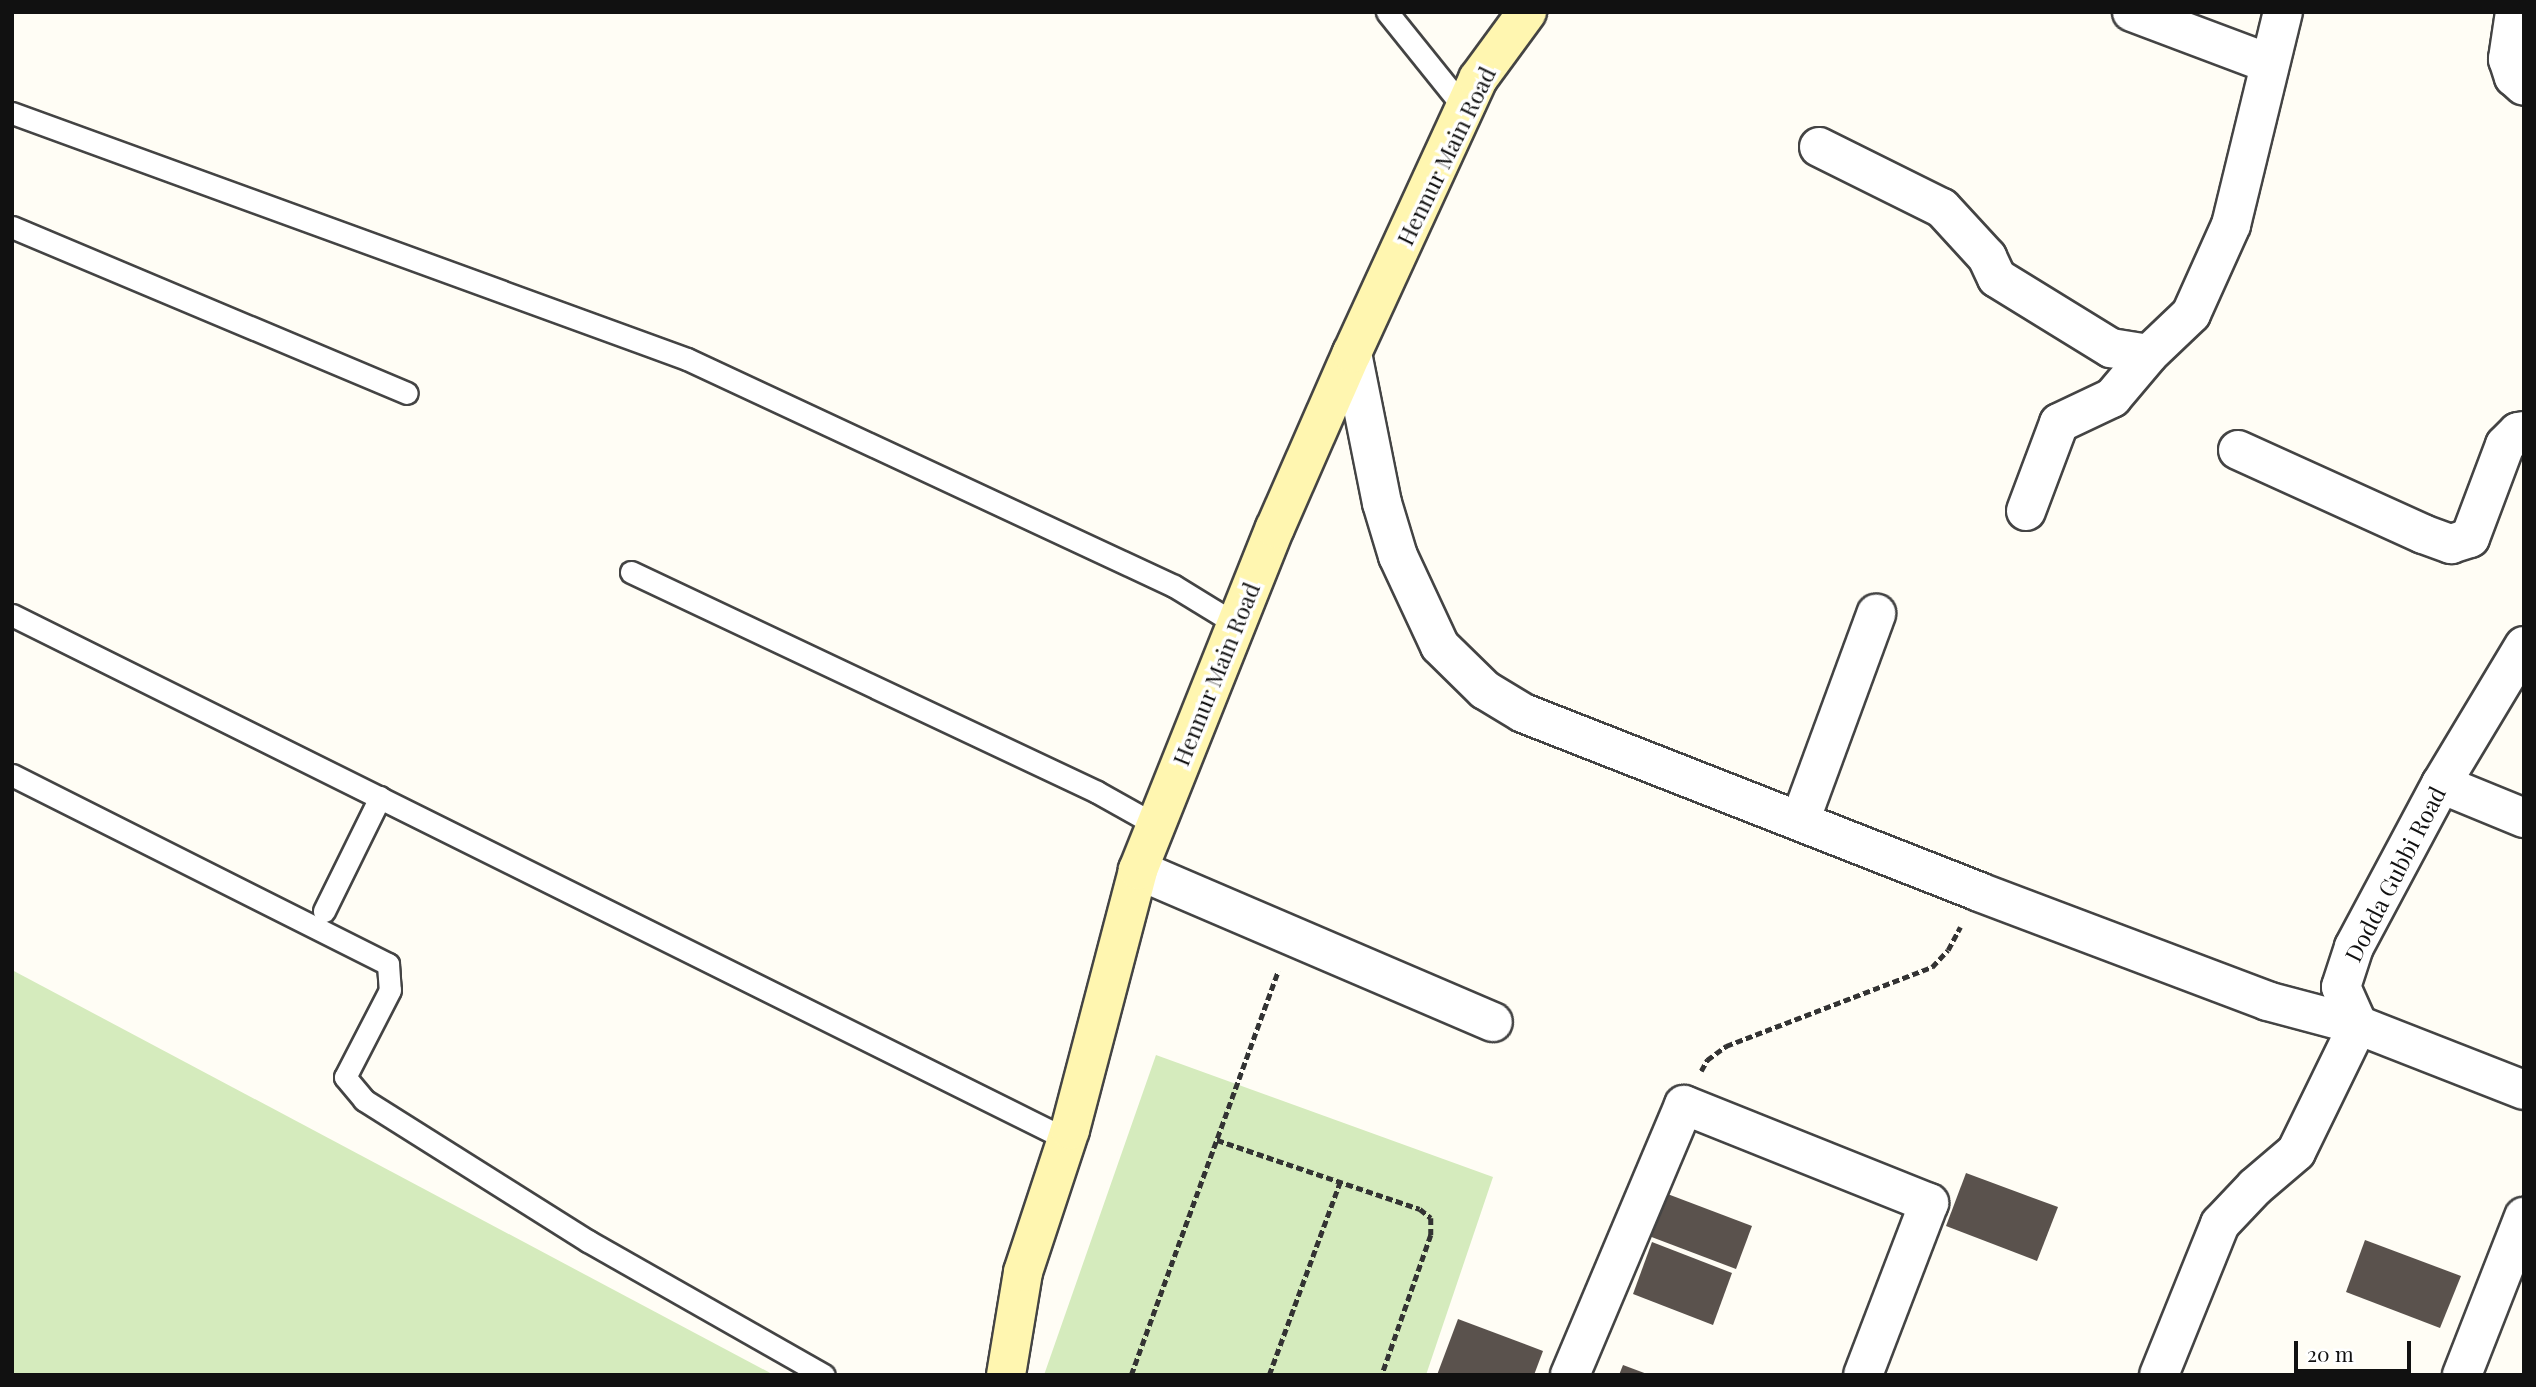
<!DOCTYPE html>
<style>
body{margin:0}
#map{position:relative;width:2536px;height:1387px;overflow:hidden;background:#fffdf5;font-family:"Playfair Display",serif}
div>[style]{position:absolute}
[style*='--x']{left:calc(var(--x)*1px);top:calc(var(--y)*1px);width:calc(var(--w)*1px);rotate:calc(var(--a)*1deg)}
.green>*{inset:0;background:#d5ebbd}
.building>*{inset:0;background:#5a524d}
.path>*{height:4.5px;margin-top:-2.25px;transform-origin:0;background:repeating-linear-gradient(90deg,#333 0 7px,transparent 0 10.5px)}
.roads{filter:drop-shadow(2px 0 #444) drop-shadow(-2px 0 #444) drop-shadow(0 2px #444) drop-shadow(0 -2px #444)}
.service>*{height:21px;margin:-10.5px;padding:0 10.5px;transform-origin:10.5px;border-radius:10.5px;background:#fff}
.minor>*{height:38px;margin:-19px;padding:0 19px;transform-origin:19px;border-radius:19px;background:#fff}
.tertiary>*{height:38px;margin:-19px;padding:0 19px;transform-origin:19px;border-radius:19px;background:#fff}
.secondary>*{height:38px;margin:-19px;padding:0 19px;transform-origin:19px;border-radius:19px;background:#fff6b0}
span{translate:-50% -50%;white-space:nowrap;text-align:center;line-height:1.15;-webkit-text-stroke:7px #fff;paint-order:stroke}
.street-label{font-size:23px;color:#111}
.frame{position:absolute;inset:0;border:14px solid #111;pointer-events:none}
.scale{position:absolute;left:2294px;top:1341px;width:117px;height:32px;box-sizing:border-box;border:4px solid #111;border-top:0;padding-left:9px;font-size:21px;line-height:24px;white-space:nowrap;color:#111;-webkit-text-stroke:5px #fff;paint-order:stroke}
</style>
<div id="map">
<div class="green">
<i style="clip-path:polygon(12px 970px,774px 1375px,12px 1375px)"></i>
<i style="clip-path:polygon(1156px 1055px,1493px 1177px,1426px 1375px,1044px 1375px)"></i>
</div>
<div class="building">
<i style="clip-path:polygon(1966px 1173px,2058px 1207px,2037px 1261px,1946px 1226px)"></i>
<i style="clip-path:polygon(1657px 1190px,1752px 1226px,1736px 1269px,1641px 1233px)"></i>
<i style="clip-path:polygon(2365px 1240px,2461px 1276px,2440px 1328px,2346px 1292px)"></i>
<i style="clip-path:polygon(1652px 1242px,1732px 1273px,1713px 1325px,1633px 1294px)"></i>
<i style="clip-path:polygon(1458px 1319px,1543px 1351px,1534px 1375px,1437px 1375px)"></i>
<i style="clip-path:polygon(1623px 1365px,1647px 1374px,1647px 1375px,1619px 1375px)"></i>
</div>
<div class="path">
<i style="--x:1701;--y:1071;--w:13;--a:-61"></i>
<i style="--x:1707;--y:1060;--w:24;--a:-36"></i>
<i style="--x:1726;--y:1046;--w:221;--a:-21"></i>
<i style="--x:1932;--y:967;--w:23;--a:-47"></i>
<i style="--x:1948;--y:950;--w:26;--a:-62"></i>
<i style="--x:1217;--y:1140;--w:214;--a:18.8"></i>
<i style="--x:1420;--y:1209;--w:14;--a:39"></i>
<i style="--x:1431;--y:1218;--w:17;--a:90"></i>
<i style="--x:1431;--y:1235;--w:148;--a:109.3"></i>
<i style="--x:1131;--y:1375;--w:430;--a:-70"></i>
<i style="--x:1269;--y:1375;--w:206;--a:-69.8"></i>
</div>
<div class="roads">
<div class="service">
<i style="--x:1387;--y:12;--w:124;--a:51.2"></i>
<i style="--x:12;--y:113;--w:718;--a:20.02"></i>
<i style="--x:687;--y:359;--w:537;--a:24.99"></i>
<i style="--x:1174;--y:586;--w:73;--a:31.5"></i>
<i style="--x:12;--y:227;--w:428;--a:22.8"></i>
<i style="--x:631;--y:572;--w:515;--a:25.27"></i>
<i style="--x:1097;--y:792;--w:68;--a:29.2"></i>
<i style="--x:12;--y:615;--w:1177;--a:26.43"></i>
<i style="--x:12;--y:775;--w:421;--a:26.7"></i>
<i style="--x:388;--y:964;--w:26;--a:86"></i>
<i style="--x:390;--y:990;--w:98;--a:117.3"></i>
<i style="--x:345;--y:1077;--w:30;--a:50"></i>
<i style="--x:364;--y:1100;--w:265;--a:32.2"></i>
<i style="--x:588;--y:1241;--w:271;--a:29.6"></i>
<i style="--x:324;--y:911;--w:127;--a:-63.8"></i>
</div>
<div class="minor">
<i style="--x:2132;--y:12;--w:147;--a:20.6"></i>
<i style="--x:2515;--y:12;--w:48;--a:98.5"></i>
<i style="--x:2508;--y:59;--w:19;--a:72"></i>
<i style="--x:2514;--y:77;--w:13;--a:42"></i>
<i style="--x:1819;--y:147;--w:137;--a:26.4"></i>
<i style="--x:1942;--y:208;--w:67;--a:47.4"></i>
<i style="--x:1987;--y:257;--w:23;--a:65"></i>
<i style="--x:1997;--y:278;--w:134;--a:31.6"></i>
<i style="--x:2111;--y:348;--w:38;--a:9"></i>
<i style="--x:2149;--y:354;--w:58;--a:-43.6"></i>
<i style="--x:2191;--y:314;--w:98;--a:-65.8"></i>
<i style="--x:2231;--y:225;--w:219;--a:-76.3"></i>
<i style="--x:1352;--y:353;--w:153;--a:78.7"></i>
<i style="--x:1382;--y:503;--w:55;--a:73.2"></i>
<i style="--x:1398;--y:556;--w:99;--a:65"></i>
<i style="--x:1440;--y:646;--w:63;--a:44.4"></i>
<i style="--x:1485;--y:690;--w:44;--a:31.2"></i>
<i style="--x:1523;--y:713;--w:490;--a:21.4"></i>
<i style="--x:1979;--y:892;--w:308;--a:20.7"></i>
<i style="--x:2267;--y:1001;--w:94;--a:14.8"></i>
<i style="--x:2358;--y:1025;--w:141;--a:116"></i>
<i style="--x:2296;--y:1152;--w:54;--a:139.5"></i>
<i style="--x:2255;--y:1187;--w:51;--a:133.4"></i>
<i style="--x:2220;--y:1224;--w:163;--a:112"></i>
<i style="--x:2238;--y:450;--w:203;--a:24.4"></i>
<i style="--x:2423;--y:534;--w:30;--a:20"></i>
<i style="--x:2451;--y:544;--w:20;--a:-18"></i>
<i style="--x:2470;--y:538;--w:99;--a:-69.4"></i>
<i style="--x:2505;--y:445;--w:18;--a:-45"></i>
<i style="--x:2518;--y:432;--w:6;--a:-9"></i>
<i style="--x:2026;--y:511;--w:94;--a:-69.4"></i>
<i style="--x:2059;--y:423;--w:59;--a:-25.3"></i>
<i style="--x:2112;--y:398;--w:57;--a:-49.9"></i>
<i style="--x:2441;--y:784;--w:90;--a:22.3"></i>
<i style="--x:1800;--y:821;--w:221;--a:-69.8"></i>
<i style="--x:1138;--y:870;--w:386;--a:23.2"></i>
<i style="--x:1570;--y:1375;--w:293;--a:-67.1"></i>
<i style="--x:1684;--y:1105;--w:264;--a:21.8"></i>
<i style="--x:1929;--y:1203;--w:184;--a:111"></i>
<i style="--x:2462;--y:1375;--w:170;--a:-68.6"></i>
</div>
<div class="tertiary">
<i style="--x:2524;--y:646;--w:161;--a:121"></i>
<i style="--x:2441;--y:784;--w:185;--a:118.1"></i>
<i style="--x:2354;--y:947;--w:42;--a:108"></i>
<i style="--x:2341;--y:987;--w:42;--a:65.9"></i>
<i style="--x:2358;--y:1025;--w:178;--a:21.4"></i>
</div>
<div class="secondary">
<i style="--x:1006;--y:1375;--w:104;--a:-80.6"></i>
<i style="--x:1023;--y:1272;--w:150;--a:-71.7"></i>
<i style="--x:1070;--y:1130;--w:269;--a:-75.3"></i>
<i style="--x:1138;--y:870;--w:368;--a:-68.2"></i>
<i style="--x:1275;--y:528;--w:191;--a:-66.3"></i>
<i style="--x:1352;--y:353;--w:302;--a:-65.3"></i>
<i style="--x:1478;--y:79;--w:83;--a:-53.8"></i>
</div>
</div>
<div class="street-label">
<span style="left:1446px;top:156px;rotate:-64deg">Hennur Main Road</span>
<span style="left:1216px;top:674px;rotate:-68deg">Hennur Main Road</span>
<span style="left:2395px;top:874px;rotate:-63deg">Dodda Gubbi Road</span>
</div>
<div class="frame"></div>
<div class="scale">20 m</div>
</div>
